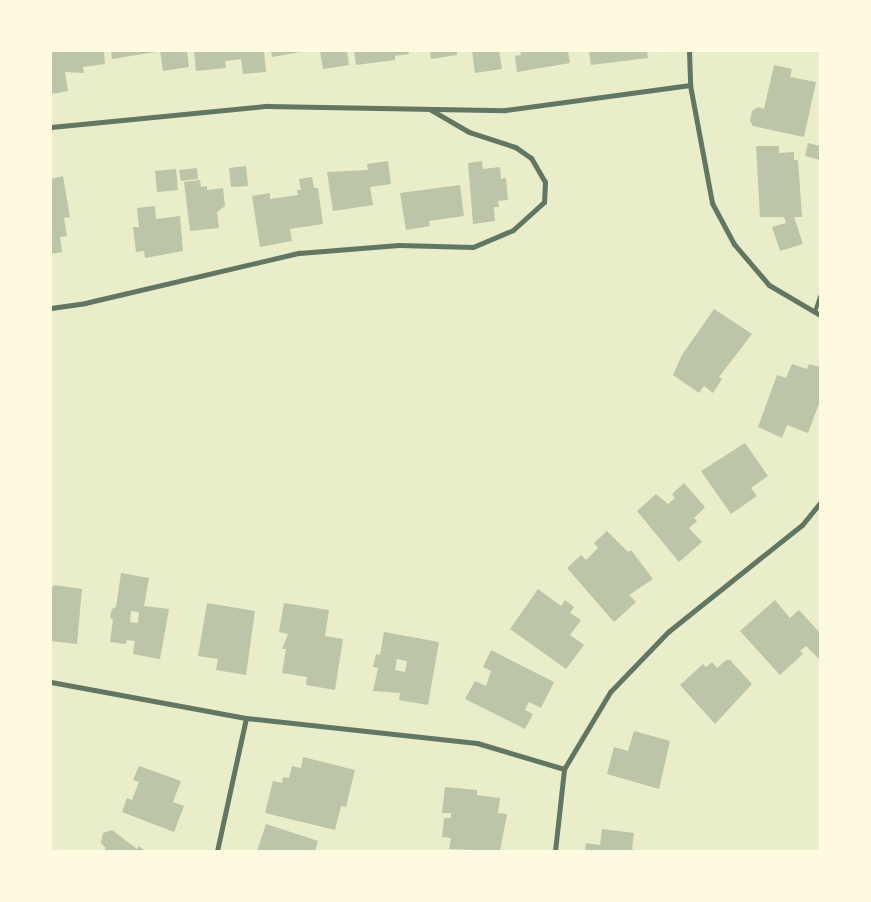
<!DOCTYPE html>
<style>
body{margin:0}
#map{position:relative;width:871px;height:902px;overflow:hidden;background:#e9edc9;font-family:Montserrat,sans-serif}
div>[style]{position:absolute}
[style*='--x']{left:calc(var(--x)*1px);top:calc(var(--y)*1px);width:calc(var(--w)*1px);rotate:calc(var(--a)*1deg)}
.building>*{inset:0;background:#bcc5a7}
.service>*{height:4px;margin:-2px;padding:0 2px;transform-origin:2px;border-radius:2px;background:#617663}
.minor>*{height:5px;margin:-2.5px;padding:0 2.5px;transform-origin:2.5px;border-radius:2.5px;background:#617663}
span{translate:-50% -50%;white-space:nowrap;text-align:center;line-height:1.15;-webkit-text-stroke:4.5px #fefae0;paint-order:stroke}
.frame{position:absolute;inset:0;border:52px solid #fefae0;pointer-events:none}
</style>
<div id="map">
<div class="building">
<i style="clip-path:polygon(51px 51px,104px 51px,105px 64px,83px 67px,84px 73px,65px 72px,68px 91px,51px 94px)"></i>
<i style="clip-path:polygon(111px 51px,155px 51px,156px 52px,112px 59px)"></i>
<i style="clip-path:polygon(160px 51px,187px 51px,189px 67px,163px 71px)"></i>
<i style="clip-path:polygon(194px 51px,264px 51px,266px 72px,243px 74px,241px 59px,225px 61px,226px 68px,196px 71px)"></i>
<i style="clip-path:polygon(271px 51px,301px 51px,301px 52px,272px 57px)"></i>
<i style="clip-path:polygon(320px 51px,347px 51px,349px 65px,323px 69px)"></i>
<i style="clip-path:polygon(354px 51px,408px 51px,409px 54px,395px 56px,395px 60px,356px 65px)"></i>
<i style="clip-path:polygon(430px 51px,457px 51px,457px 55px,431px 59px)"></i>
<i style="clip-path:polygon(472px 51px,499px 51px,502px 69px,475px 73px)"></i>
<i style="clip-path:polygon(520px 51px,568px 51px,570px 63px,517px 72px,515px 56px,521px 55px)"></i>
<i style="clip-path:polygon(589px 51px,647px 51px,648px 58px,591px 65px)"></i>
<i style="clip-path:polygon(774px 65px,792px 69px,790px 77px,816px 82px,804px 137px,753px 126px,750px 121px,752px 111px,758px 107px,764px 109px)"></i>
<i style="clip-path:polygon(808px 143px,820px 146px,820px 160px,805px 156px)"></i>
<i style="clip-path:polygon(756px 146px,779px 146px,779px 153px,794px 152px,794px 160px,798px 160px,802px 217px,794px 217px,803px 244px,780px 251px,772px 227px,786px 223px,784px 217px,760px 217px)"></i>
<i style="clip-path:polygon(388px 161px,391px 184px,370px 187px,373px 205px,333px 211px,327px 172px,368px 170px,367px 164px)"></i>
<i style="clip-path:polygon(482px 161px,483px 169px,500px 167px,501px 179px,506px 178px,508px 200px,498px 201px,499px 207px,494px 207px,495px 221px,473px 224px,468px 163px)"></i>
<i style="clip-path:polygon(246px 166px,248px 186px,231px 187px,229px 168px)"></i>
<i style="clip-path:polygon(197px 168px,198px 179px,181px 181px,179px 170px)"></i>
<i style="clip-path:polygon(176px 169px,178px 190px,157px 192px,155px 171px)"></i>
<i style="clip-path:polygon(63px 176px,70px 217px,64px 218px,67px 236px,60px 237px,62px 252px,51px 254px,51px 179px)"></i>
<i style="clip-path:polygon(312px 177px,314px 188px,318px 188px,323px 224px,290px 229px,292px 241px,260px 247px,252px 196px,270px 193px,270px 199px,298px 195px,297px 190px,301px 190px,299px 179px)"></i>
<i style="clip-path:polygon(200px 180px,201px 187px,207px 186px,207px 190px,223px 188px,225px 206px,217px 212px,219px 228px,190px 231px,184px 182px)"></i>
<i style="clip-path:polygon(460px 185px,464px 216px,429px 221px,430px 226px,406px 230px,400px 193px)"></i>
<i style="clip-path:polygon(155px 206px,156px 219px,180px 216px,183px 251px,145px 258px,144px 251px,136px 252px,133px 227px,139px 227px,137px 208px)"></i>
<i style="clip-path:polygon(714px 309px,752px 334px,719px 377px,722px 379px,713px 393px,704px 386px,699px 393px,673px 375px,682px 355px)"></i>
<i style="clip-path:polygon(792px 364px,807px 369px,809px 364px,820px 367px,820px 401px,808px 433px,787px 425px,782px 438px,758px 427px,777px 375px,786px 378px)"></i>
<i style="clip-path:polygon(745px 443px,768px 476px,751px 488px,757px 496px,731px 514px,701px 471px)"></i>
<i style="clip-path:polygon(684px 483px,705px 507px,694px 518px,697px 521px,689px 528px,702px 542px,679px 562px,637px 511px,656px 494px,668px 504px,675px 498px,672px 494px)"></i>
<i style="clip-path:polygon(607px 531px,628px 552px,631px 550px,653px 579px,629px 595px,636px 602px,614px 622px,567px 568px,581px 555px,586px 560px,598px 548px,594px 543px)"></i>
<i style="clip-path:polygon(evenodd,121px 573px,149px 578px,144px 606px,169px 609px,160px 659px,133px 654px,135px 641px,127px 640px,126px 644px,110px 642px,113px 620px,110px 617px,112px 609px,116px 607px,121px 573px,131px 611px,139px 612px,138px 623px,130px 622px,131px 611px)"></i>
<i style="clip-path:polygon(54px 585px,82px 589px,77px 644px,51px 641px,51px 589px)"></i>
<i style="clip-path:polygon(538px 589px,561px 606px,565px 600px,574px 607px,570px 613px,581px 620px,570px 635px,584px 645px,566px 669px,510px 629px)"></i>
<i style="clip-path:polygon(775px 600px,790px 618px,799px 610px,820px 633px,820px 660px,806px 646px,800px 651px,803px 654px,780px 675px,740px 631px)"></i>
<i style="clip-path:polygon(207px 603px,255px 611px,246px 675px,216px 670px,218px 659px,198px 656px)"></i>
<i style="clip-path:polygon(284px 603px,329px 610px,325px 636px,343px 639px,335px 690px,306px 685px,307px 677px,282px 673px,286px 649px,282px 649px,288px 634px,279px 632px)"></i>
<i style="clip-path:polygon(evenodd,384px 632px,439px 642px,428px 705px,399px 700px,400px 693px,373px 691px,378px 668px,373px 667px,376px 654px,380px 655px,384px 632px,397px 659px,407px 661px,405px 672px,395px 670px,397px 659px)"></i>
<i style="clip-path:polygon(491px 650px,554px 682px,541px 708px,529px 702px,525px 710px,533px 714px,525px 729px,465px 699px,475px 681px,486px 686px,491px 671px,483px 667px)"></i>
<i style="clip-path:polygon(726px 660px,730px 660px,752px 684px,715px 724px,680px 685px,703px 664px,706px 667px,712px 662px,717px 668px)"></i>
<i style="clip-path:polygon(634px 731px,670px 741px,659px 789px,607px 774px,614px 747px,628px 751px)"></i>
<i style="clip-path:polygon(303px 757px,355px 770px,346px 807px,341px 806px,335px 830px,265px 813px,273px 781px,282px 783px,283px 777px,289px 778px,292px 766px,301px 768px)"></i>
<i style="clip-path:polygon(139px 766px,181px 781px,173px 802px,184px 806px,174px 832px,122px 812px,127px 798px,132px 800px,139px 782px,133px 780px)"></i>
<i style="clip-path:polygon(445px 787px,477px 790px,477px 795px,500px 798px,498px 813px,507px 814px,500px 851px,449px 849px,451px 838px,442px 837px,444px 818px,451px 818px,451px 813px,442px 813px)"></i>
<i style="clip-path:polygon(266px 824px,318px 841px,315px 851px,257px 851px)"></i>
<i style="clip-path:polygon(602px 829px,634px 833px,632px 849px,638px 851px,585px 851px,586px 843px,600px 845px)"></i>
<i style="clip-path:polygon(112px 830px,137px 849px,139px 846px,145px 851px,103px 851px,106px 848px,101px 843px,103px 833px)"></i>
</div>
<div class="service">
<i style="--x:815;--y:312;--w:16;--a:-72"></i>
</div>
<div class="minor">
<i style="--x:689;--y:51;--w:34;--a:88"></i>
<i style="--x:690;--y:85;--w:120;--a:79.4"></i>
<i style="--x:712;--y:203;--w:47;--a:61.8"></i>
<i style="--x:734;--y:244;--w:54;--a:49.5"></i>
<i style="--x:769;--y:285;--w:59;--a:30.5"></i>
<i style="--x:51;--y:127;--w:217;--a:-5.6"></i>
<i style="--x:267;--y:106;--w:238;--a:1"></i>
<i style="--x:505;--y:110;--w:187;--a:-7.7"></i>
<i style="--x:51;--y:308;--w:34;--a:-8"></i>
<i style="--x:85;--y:303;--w:220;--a:-13.2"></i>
<i style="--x:299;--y:253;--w:100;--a:-4.6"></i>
<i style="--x:399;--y:245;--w:74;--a:1.5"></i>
<i style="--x:473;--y:247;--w:43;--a:-23"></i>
<i style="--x:513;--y:230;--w:42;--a:-42.1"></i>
<i style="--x:544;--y:202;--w:20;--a:-87"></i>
<i style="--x:545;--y:182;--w:28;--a:-120"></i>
<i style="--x:531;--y:158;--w:19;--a:-145"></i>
<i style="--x:515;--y:147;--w:48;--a:-161.9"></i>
<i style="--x:469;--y:132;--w:44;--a:-149.9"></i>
<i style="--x:51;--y:682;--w:198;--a:10.5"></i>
<i style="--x:246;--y:718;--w:232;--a:6.2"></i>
<i style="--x:477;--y:743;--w:91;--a:16.6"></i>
<i style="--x:217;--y:851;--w:136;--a:-77.7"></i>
<i style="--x:555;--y:851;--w:82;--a:-83.7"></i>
<i style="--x:564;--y:769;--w:90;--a:-59.1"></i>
<i style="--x:610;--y:692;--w:85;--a:-46"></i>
<i style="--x:669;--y:631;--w:170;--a:-38.6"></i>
<i style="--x:802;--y:525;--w:28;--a:-51"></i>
</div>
<div class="frame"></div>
</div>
